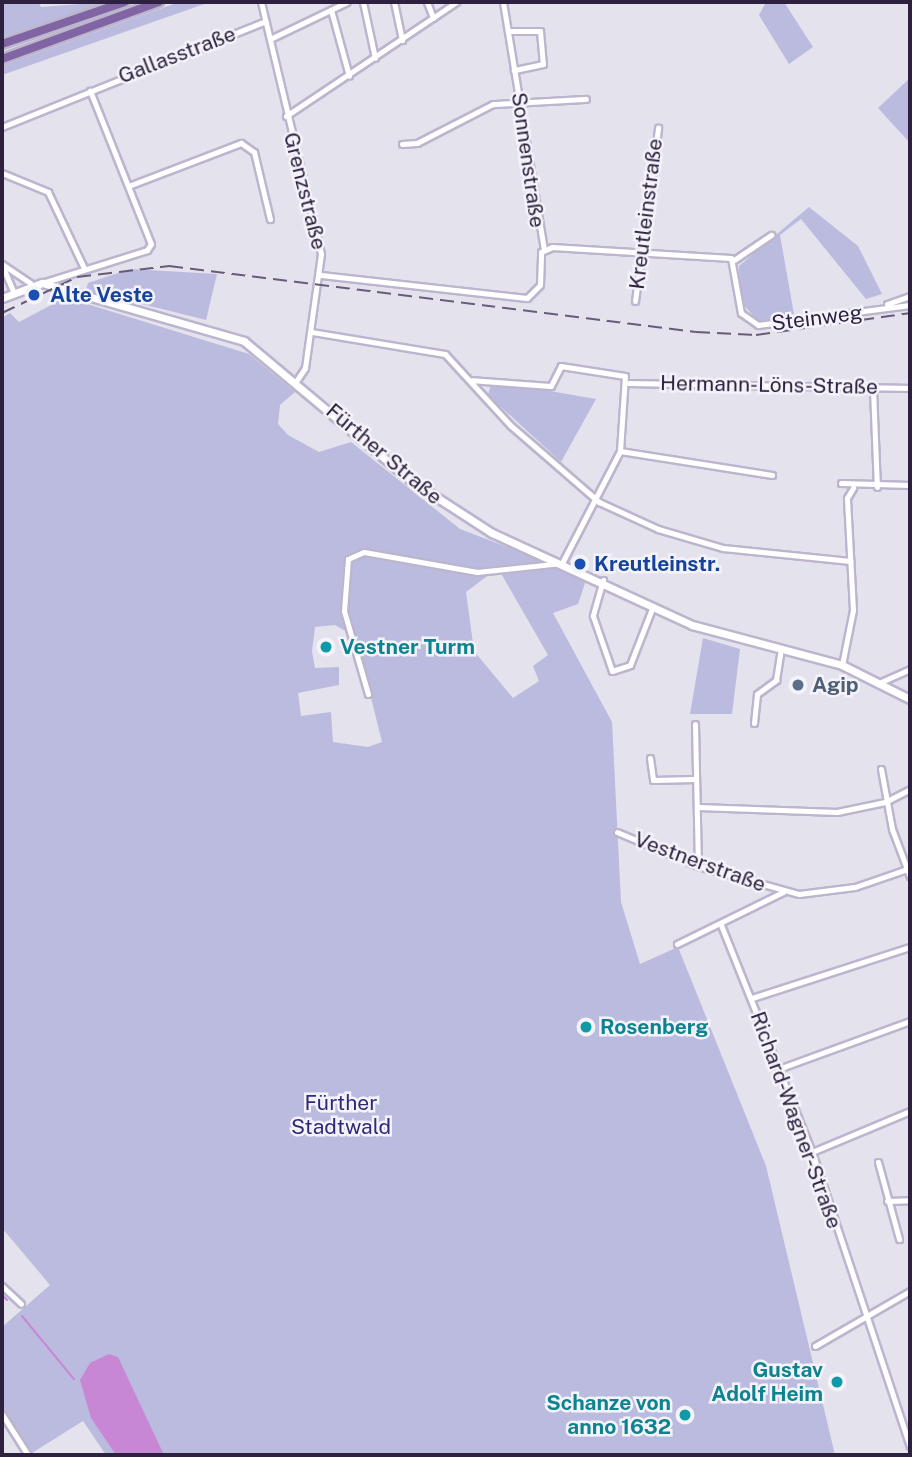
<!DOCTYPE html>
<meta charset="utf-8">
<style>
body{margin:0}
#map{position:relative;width:912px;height:1457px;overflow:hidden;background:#e4e2ed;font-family:"Public Sans",sans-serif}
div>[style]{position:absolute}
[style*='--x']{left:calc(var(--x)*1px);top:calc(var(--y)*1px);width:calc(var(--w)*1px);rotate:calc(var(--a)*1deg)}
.green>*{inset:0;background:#babbdf}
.water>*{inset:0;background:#c887d4}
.stream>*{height:2px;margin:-1px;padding:0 1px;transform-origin:1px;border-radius:1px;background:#c887d4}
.roads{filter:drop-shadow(2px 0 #bcb5cd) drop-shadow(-2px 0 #bcb5cd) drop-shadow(0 2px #bcb5cd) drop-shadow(0 -2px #bcb5cd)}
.street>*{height:5px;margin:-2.5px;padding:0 2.5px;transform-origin:2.5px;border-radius:2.5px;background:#fff}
.secondary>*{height:7px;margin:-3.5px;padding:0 3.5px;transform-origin:3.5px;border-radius:3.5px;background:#fff}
.primary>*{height:8px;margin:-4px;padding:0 4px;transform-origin:4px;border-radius:4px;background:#8064a4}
.rail>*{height:2px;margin-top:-1px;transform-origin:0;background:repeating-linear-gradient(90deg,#685b7a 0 14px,transparent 0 21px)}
.dots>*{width:19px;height:19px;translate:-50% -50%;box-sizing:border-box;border:4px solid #f4f3f9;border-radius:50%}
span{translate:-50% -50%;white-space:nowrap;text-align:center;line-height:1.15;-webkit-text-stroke:5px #f4f3f9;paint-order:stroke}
.street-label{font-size:21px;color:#2d213f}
.transit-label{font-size:21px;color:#164399;font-weight:700}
.left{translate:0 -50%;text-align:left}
.culture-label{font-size:21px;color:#0d838f;font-weight:700}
.right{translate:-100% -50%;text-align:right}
.service-label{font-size:21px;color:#4e5e75;font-weight:700}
.park-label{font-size:21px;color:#2f2977}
.frame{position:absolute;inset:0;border:4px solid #2d213f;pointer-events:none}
</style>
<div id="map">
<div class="green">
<i style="clip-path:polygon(2px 2px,39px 2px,41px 7px,107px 2px,2px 37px)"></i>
<i style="clip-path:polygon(179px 2px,210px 2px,2px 75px,2px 66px)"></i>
<i style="clip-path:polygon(766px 2px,784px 2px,813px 47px,789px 64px,759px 15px)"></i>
<i style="clip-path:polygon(910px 78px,910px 143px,878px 108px)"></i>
<i style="clip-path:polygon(809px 207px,858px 246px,882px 294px,866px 299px,801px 219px,780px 235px,795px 320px,759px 322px,740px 301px,739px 266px)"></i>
<i style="clip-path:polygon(130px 269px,217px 274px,206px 320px,86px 290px,88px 283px)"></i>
<i style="clip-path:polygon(evenodd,58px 295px,249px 354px,295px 392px,280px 405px,278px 424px,288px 435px,319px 452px,351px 442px,460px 529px,587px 577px,578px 604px,553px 613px,612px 722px,621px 902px,640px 964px,678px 947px,766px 1166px,835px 1455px,106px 1455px,83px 1421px,32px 1453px,26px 1445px,2px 1406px,2px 1327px,50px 1285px,2px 1228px,2px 318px,10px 313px,19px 322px,55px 303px,58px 295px,498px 568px,548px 655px,533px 666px,539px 681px,513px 698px,474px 651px,466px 592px,498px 568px,58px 295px,335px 625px,356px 637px,382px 742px,368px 747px,333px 742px,331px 712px,301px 716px,298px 693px,339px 685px,339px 667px,315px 668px,312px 651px,315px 627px,335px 625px)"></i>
<i style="clip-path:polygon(492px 381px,596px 399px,561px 462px,488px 395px)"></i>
<i style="clip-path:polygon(703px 638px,740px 649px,732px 714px,690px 714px)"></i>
</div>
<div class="water">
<i style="clip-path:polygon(109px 1354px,118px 1357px,164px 1455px,116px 1455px,91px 1418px,80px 1380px,90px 1363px)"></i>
</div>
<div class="stream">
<i style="--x:2;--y:1295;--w:7;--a:45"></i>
<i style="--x:22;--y:1316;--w:82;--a:50.5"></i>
</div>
<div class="roads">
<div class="street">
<i style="--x:261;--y:2;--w:259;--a:76.6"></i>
<i style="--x:321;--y:254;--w:115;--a:98"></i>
<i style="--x:305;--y:368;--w:14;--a:124"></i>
<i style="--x:363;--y:2;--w:57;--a:77.9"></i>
<i style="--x:394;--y:2;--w:39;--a:78"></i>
<i style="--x:427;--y:2;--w:17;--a:69"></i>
<i style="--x:503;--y:2;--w:250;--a:80.6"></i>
<i style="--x:331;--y:10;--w:68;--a:74.7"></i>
<i style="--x:508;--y:31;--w:32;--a:0"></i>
<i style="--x:540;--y:31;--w:33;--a:85"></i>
<i style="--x:543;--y:64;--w:30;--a:168"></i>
<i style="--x:270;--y:39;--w:85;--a:-25.7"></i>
<i style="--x:286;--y:116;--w:205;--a:-33.8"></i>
<i style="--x:2;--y:127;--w:284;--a:-21.9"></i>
<i style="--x:402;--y:144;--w:15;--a:-4"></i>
<i style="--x:417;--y:143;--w:85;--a:-27.2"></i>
<i style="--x:493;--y:104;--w:93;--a:-3.1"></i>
<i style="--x:2;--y:173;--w:50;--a:22.4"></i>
<i style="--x:48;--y:192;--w:84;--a:64.7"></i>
<i style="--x:131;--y:185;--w:118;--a:-20.9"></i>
<i style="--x:241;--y:143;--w:16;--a:35"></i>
<i style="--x:254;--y:152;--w:69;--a:76.6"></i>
<i style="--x:734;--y:260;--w:45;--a:-34"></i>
<i style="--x:2;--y:264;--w:34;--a:34"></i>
<i style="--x:2;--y:265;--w:28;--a:67"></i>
<i style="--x:321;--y:275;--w:207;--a:6.4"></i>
<i style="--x:527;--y:298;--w:18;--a:-45"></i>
<i style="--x:540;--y:285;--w:33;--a:-88"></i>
<i style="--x:541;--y:252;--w:12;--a:-24"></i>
<i style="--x:552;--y:247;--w:179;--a:3.5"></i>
<i style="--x:731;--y:258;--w:56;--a:79.7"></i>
<i style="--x:741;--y:313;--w:21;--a:35"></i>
<i style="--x:758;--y:325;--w:153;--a:-7.5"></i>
<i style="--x:42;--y:283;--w:110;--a:-17.4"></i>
<i style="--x:147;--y:250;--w:7;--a:-56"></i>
<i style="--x:151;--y:244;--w:165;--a:-111.7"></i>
<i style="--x:635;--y:301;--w:175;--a:-82.4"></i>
<i style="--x:887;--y:304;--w:24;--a:-19"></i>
<i style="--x:312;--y:332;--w:135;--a:9.4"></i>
<i style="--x:445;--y:354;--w:96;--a:47.5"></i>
<i style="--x:510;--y:425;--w:118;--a:40.9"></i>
<i style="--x:599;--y:502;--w:65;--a:24.6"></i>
<i style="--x:658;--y:529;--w:68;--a:16.3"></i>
<i style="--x:723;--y:548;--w:128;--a:5.8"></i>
<i style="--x:629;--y:383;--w:281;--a:1"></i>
<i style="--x:873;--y:389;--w:98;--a:87.7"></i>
<i style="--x:620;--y:451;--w:154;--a:9"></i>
<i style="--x:841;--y:483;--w:69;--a:1.7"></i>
<i style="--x:603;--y:580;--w:37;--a:106"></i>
<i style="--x:593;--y:616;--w:58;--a:70.9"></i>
<i style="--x:612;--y:671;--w:19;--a:-18"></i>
<i style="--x:630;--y:665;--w:63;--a:-68.7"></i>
<i style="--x:842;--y:665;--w:56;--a:-78.7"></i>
<i style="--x:853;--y:610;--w:112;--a:-93.1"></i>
<i style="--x:847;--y:498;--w:12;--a:-59"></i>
<i style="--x:881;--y:682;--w:32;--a:-24"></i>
<i style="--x:368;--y:694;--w:86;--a:-106.1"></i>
<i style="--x:344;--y:611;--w:52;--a:-85.6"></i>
<i style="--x:348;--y:559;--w:17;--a:-24"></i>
<i style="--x:364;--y:552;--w:115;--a:10"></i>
<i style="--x:477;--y:572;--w:85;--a:-6"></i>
<i style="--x:562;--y:563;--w:126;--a:-62.6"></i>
<i style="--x:620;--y:451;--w:75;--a:-86.2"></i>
<i style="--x:625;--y:376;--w:65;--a:-171.1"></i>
<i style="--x:561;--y:366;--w:22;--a:117"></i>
<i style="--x:551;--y:386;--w:79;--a:-175.7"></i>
<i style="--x:754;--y:723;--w:29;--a:-84"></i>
<i style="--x:757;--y:694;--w:24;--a:-36"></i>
<i style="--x:776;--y:680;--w:32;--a:-81"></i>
<i style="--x:695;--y:724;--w:142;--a:88.8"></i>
<i style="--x:650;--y:758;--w:22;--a:82"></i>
<i style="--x:653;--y:780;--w:42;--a:-1.4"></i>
<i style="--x:881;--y:769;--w:61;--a:79.6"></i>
<i style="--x:892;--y:829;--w:51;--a:69.4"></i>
<i style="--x:698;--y:807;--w:139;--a:2.1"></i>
<i style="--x:837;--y:812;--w:49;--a:-11.8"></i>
<i style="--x:885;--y:802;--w:28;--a:-27"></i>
<i style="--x:617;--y:832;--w:88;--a:22.8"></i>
<i style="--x:698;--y:866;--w:105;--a:15.5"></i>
<i style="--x:799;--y:894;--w:56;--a:-7.1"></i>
<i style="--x:855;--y:887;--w:58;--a:-19.1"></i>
<i style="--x:721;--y:925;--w:245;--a:68.2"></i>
<i style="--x:812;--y:1152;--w:310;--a:71.6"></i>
<i style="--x:677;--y:944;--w:118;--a:-26.1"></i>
<i style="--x:752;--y:998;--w:166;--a:-17.9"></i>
<i style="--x:781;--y:1068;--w:137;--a:-20"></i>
<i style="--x:812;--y:1152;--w:106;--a:-22.7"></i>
<i style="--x:878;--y:1162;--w:80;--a:74.7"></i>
<i style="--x:887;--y:1201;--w:23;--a:-2"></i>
<i style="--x:2;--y:1286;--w:26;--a:43"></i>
<i style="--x:815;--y:1346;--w:110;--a:-30.1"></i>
<i style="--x:2;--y:1414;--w:49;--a:57.6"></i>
</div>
<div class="secondary">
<i style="--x:2;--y:298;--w:43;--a:-20.6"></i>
<i style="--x:42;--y:283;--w:210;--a:16"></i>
<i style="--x:244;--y:341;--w:217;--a:39.9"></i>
<i style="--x:410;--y:480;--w:98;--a:32.9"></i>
<i style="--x:492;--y:533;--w:220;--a:24.7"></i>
<i style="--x:692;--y:625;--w:155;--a:14.9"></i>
<i style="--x:842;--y:665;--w:76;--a:26.6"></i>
</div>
<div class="primary">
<i style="--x:2;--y:44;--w:130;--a:-18.9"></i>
<i style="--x:2;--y:59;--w:167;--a:-20"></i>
</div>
</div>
<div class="rail">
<i style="--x:2;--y:313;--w:83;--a:-25.6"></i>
<i style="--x:77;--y:277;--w:93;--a:-6.8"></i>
<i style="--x:169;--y:266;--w:531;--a:7.14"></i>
<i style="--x:696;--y:332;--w:60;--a:2.9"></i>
<i style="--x:756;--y:335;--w:156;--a:-8.1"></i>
</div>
<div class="dots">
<i style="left:34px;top:295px;background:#1a4fb4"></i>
<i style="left:580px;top:564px;background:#1a4fb4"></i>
<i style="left:326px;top:647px;background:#0f9aa8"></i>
<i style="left:798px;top:685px;background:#5c6f8a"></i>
<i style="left:586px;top:1027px;background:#0f9aa8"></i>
<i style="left:837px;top:1382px;background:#0f9aa8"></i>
<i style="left:685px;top:1415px;background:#0f9aa8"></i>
</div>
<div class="street-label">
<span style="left:177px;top:55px;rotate:-21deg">Gallasstraße</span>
<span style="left:528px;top:160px;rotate:82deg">Sonnenstraße</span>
<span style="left:305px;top:191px;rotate:76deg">Grenzstraße</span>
<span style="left:646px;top:214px;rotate:-83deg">Kreutleinstraße</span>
<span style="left:817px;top:318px;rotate:-7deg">Steinweg</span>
<span style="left:769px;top:385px;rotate:1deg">Hermann-Löns-Straße</span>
<span style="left:384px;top:454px;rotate:40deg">Fürther Straße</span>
<span style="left:700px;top:862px;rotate:20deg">Vestnerstraße</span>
<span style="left:796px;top:1120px;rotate:70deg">Richard-Wagner-Straße</span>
</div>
<div class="transit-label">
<span class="left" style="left:50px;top:295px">Alte Veste</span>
<span class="left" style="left:594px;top:564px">Kreutleinstr.</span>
</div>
<div class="culture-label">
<span class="left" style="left:340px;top:647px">Vestner Turm</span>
<span class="left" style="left:600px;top:1027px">Rosenberg</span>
<span class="right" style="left:823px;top:1382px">Gustav<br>Adolf Heim</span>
<span class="right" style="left:671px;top:1415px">Schanze von<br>anno 1632</span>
</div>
<div class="service-label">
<span class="left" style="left:812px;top:685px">Agip</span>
</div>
<div class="park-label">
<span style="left:341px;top:1115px">Fürther<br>Stadtwald</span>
</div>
<div class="frame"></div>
</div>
